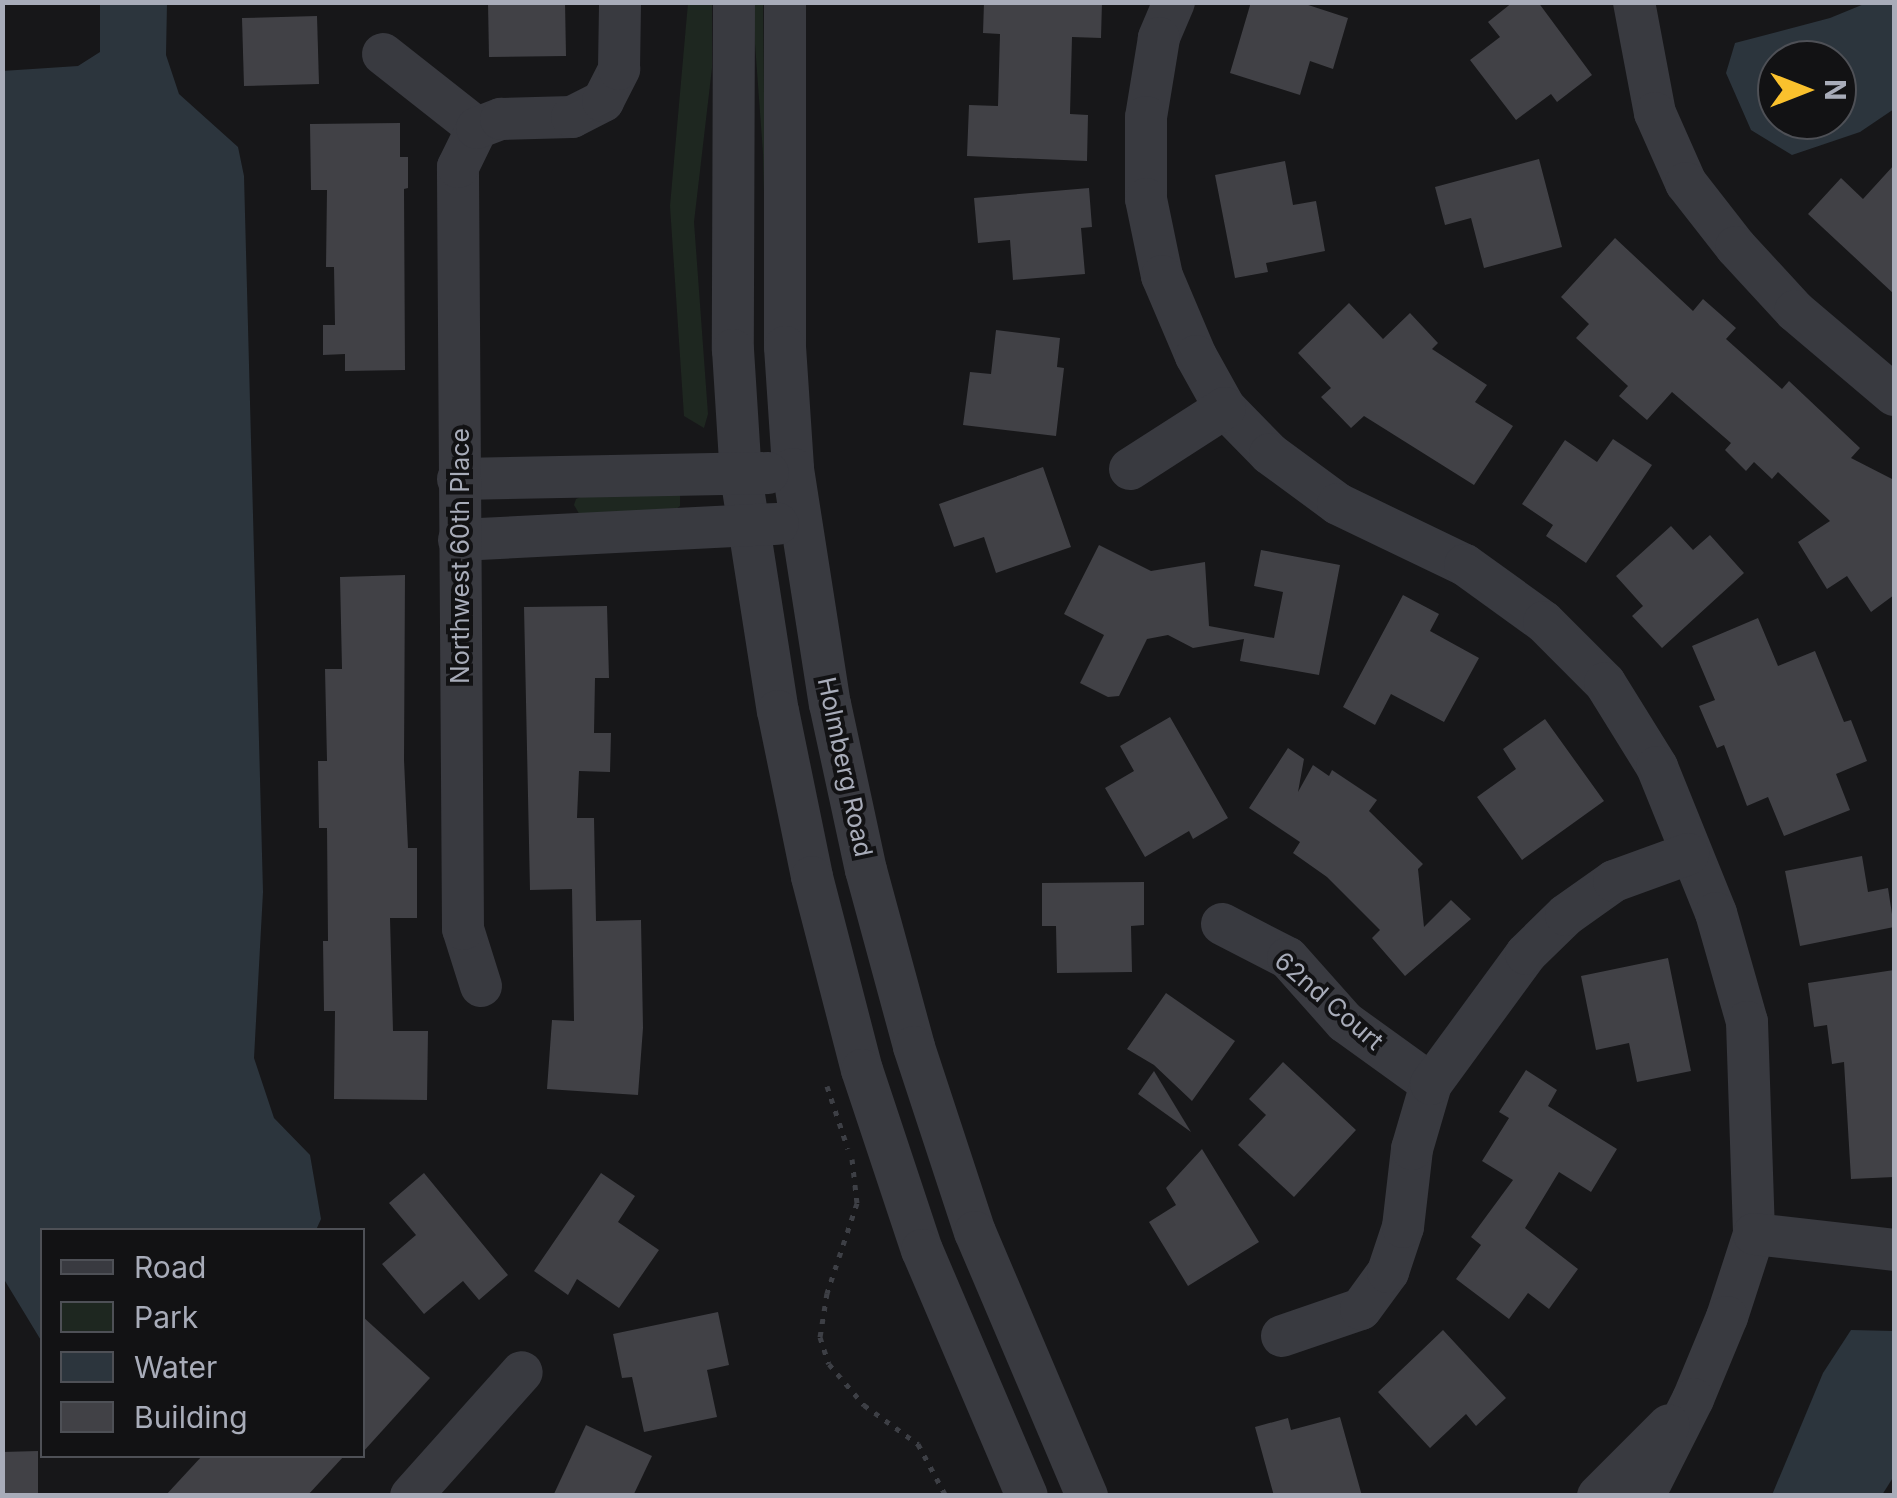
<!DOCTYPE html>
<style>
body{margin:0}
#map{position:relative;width:1897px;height:1498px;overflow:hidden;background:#171719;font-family:Inter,sans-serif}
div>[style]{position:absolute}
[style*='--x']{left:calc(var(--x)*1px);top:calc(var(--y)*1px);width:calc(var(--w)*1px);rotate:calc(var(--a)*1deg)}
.green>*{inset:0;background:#1e2720}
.water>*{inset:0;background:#2c353d}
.building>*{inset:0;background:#414146}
.path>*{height:5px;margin-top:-2.5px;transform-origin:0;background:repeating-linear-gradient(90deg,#3d3f45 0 5px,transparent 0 13px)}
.minor>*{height:42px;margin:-21px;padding:0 21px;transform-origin:21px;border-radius:21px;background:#393a40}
span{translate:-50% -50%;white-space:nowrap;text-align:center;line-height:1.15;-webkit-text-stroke:8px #121214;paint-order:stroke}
.street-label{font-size:25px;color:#a8acb9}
.frame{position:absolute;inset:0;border:5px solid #a8acb9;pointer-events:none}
.legend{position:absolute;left:40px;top:1228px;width:325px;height:230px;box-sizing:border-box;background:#121214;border:2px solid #4e5056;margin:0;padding:12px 18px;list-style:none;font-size:30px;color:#a8acb9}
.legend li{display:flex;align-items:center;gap:20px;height:50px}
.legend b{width:50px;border:2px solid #4e5056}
.north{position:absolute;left:1757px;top:40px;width:100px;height:100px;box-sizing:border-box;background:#121214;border:2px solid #4e5056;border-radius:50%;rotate:90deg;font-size:28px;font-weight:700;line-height:40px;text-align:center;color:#a8acb9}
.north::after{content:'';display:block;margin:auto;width:35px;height:45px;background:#fac12d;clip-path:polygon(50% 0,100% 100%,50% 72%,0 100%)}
</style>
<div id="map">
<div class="green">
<i style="clip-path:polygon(688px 3px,712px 3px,712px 68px,694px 222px,708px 414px,704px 428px,684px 416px,670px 206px)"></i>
<i style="clip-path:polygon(752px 3px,763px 3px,766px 277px,763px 153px)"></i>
<i style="clip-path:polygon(680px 492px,680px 506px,673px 511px,581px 517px,574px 505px,576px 499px,586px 495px)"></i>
</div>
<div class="water">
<i style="clip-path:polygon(evenodd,1869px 2px,1894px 3px,1894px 109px,1860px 132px,1792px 155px,1751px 130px,1726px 73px,1735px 43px,1830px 18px,1869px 2px,1777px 60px,1837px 60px,1837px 120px,1777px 120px,1777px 60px)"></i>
<i style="clip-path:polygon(100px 3px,167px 3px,166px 55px,179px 94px,238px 147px,244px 176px,263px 892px,254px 1058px,274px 1118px,310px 1155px,321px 1219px,316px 1230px,42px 1230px,42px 1342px,2px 1276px,2px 71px,78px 66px,100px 52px)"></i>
<i style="clip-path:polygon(1851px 1330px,1894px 1331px,1894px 1476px,1882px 1495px,1772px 1495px,1823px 1373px)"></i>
</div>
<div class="building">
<i style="clip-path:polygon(488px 2px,565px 2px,566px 56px,489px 57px)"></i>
<i style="clip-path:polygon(984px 2px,1102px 2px,1101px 38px,1072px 37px,1070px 114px,1088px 115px,1087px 161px,967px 156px,969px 105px,998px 106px,1000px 34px,983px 33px)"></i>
<i style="clip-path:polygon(1251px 2px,1299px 2px,1348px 18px,1333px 69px,1310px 61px,1300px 95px,1230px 73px)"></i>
<i style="clip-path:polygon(1513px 2px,1538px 2px,1592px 75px,1557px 102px,1551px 94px,1516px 120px,1470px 60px,1500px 37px,1488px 22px)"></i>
<i style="clip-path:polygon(317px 16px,319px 84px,244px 86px,242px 18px)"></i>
<i style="clip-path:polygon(400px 123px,400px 157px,408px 157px,408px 188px,404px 189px,405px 370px,345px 371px,345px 354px,323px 355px,323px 325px,335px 325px,334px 267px,326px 267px,327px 190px,311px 190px,310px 124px)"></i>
<i style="clip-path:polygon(1539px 159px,1562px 247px,1484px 268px,1471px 218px,1445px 225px,1435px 187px)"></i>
<i style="clip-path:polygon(1285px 161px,1293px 205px,1316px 201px,1325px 251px,1266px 263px,1268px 272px,1235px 278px,1215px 175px)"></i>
<i style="clip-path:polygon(1894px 165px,1894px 294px,1808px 214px,1841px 178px,1863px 199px)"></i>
<i style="clip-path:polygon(1089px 188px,1092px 227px,1081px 228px,1085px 274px,1013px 280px,1010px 240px,978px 243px,974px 198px)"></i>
<i style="clip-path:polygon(1615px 238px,1693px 311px,1703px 299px,1736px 328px,1726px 339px,1782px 389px,1789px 381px,1860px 448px,1851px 458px,1894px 480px,1894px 595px,1871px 612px,1847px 576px,1827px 589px,1798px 542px,1830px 521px,1778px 472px,1772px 479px,1754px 462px,1746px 471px,1725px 450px,1731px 443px,1672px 392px,1647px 420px,1619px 396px,1628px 386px,1576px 338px,1589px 324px,1561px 297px)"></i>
<i style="clip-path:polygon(1349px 303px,1383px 339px,1410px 313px,1438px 343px,1432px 349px,1487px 385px,1475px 402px,1513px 426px,1474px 485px,1364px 416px,1351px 428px,1321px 397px,1331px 388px,1298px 353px)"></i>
<i style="clip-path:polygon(996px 330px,1060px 338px,1057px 367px,1064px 368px,1056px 436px,963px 425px,970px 372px,991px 374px)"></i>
<i style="clip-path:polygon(1613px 439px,1652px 465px,1586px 563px,1546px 536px,1553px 525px,1522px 504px,1565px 440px,1597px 462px)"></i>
<i style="clip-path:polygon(1043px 467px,1071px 547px,996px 573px,984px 537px,954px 547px,939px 504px)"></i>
<i style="clip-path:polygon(1671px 526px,1693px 550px,1710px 535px,1744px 573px,1662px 648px,1632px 616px,1643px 606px,1616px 576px)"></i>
<i style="clip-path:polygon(1099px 545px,1151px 571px,1205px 562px,1209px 626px,1274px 638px,1283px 592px,1254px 586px,1261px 550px,1340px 565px,1319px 675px,1240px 661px,1244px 639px,1193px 648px,1168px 635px,1147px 639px,1119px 696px,1108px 697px,1080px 683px,1104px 635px,1064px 614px)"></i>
<i style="clip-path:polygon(405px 575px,404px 760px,408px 848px,417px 848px,417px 918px,390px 918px,393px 1031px,428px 1031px,427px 1100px,334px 1099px,335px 1011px,324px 1011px,323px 941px,328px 941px,327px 828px,319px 828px,318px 761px,327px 761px,325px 669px,342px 669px,340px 577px)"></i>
<i style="clip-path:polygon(1403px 595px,1439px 614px,1430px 631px,1479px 658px,1444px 722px,1391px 694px,1375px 725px,1343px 707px)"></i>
<i style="clip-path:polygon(607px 606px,609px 678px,595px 678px,594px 733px,611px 733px,610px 772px,579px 771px,577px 818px,594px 818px,596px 921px,641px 920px,643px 1028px,638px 1095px,547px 1089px,552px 1020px,574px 1021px,572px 889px,530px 890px,524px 607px)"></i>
<i style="clip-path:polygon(1758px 618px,1778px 666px,1815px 651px,1844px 722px,1851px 720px,1867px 761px,1836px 774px,1850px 810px,1784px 836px,1768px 797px,1747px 806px,1724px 745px,1717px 748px,1699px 706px,1715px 700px,1692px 646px)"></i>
<i style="clip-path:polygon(1170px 717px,1228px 818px,1193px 839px,1189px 831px,1145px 857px,1105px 788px,1134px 771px,1120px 746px)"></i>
<i style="clip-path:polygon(1545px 719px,1604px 801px,1522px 860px,1477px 797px,1516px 769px,1503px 749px)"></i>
<i style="clip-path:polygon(1288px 748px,1304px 759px,1298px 792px,1313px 765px,1329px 776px,1332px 770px,1377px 800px,1369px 811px,1423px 864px,1418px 869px,1424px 927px,1451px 900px,1471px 919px,1405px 976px,1372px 938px,1380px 930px,1327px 877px,1293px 853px,1300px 842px,1249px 808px)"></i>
<i style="clip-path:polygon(1862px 856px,1868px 892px,1888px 888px,1894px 927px,1800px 946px,1785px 871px)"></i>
<i style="clip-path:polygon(1144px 882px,1144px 925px,1131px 926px,1132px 972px,1057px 973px,1056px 926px,1042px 926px,1042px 883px)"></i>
<i style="clip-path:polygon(1668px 958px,1691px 1071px,1637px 1082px,1629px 1043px,1596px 1050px,1581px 976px)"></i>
<i style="clip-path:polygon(1894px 970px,1894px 1177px,1851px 1179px,1844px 1062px,1832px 1064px,1827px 1025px,1814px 1027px,1808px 983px)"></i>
<i style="clip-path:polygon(1166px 993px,1235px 1041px,1192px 1101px,1154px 1065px,1127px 1049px)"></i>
<i style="clip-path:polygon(1283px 1062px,1356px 1130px,1294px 1197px,1238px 1145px,1266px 1115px,1249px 1099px)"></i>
<i style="clip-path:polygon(1526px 1070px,1557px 1090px,1548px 1106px,1617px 1149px,1591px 1192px,1559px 1172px,1525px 1228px,1578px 1269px,1549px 1309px,1528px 1293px,1509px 1319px,1456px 1279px,1481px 1245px,1471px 1237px,1513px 1180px,1482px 1161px,1509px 1118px,1499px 1112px)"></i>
<i style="clip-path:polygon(1154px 1071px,1191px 1132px,1138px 1094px)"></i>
<i style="clip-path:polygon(1202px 1149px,1259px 1242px,1188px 1286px,1149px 1222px,1176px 1205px,1166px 1188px)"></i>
<i style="clip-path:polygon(424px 1173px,508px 1275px,479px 1300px,463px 1281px,424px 1314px,382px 1264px,416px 1235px,389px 1203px)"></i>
<i style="clip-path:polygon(601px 1173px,635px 1196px,618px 1222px,659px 1250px,619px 1308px,577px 1279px,568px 1295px,534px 1271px)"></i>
<i style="clip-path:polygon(718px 1312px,729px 1365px,707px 1370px,717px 1417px,644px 1432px,632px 1377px,622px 1378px,613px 1334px)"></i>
<i style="clip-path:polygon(362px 1316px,430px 1378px,362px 1453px)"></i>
<i style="clip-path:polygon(1443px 1330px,1506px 1398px,1476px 1426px,1466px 1414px,1430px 1448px,1378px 1392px)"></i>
<i style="clip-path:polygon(1340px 1417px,1362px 1496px,1274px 1496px,1255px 1427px,1288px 1418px,1291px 1430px)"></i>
<i style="clip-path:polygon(586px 1425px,652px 1456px,633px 1496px,553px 1496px)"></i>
<i style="clip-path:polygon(38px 1451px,38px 1496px,2px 1496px,2px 1452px)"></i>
<i style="clip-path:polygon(202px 1456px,344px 1456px,307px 1496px,165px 1496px)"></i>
</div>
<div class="path">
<i style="--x:827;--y:1086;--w:66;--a:71.6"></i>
<i style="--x:852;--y:1159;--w:44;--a:83.5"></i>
<i style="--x:857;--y:1203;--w:95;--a:108.4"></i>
<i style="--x:827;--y:1293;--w:45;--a:99"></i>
<i style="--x:820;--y:1337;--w:28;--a:72"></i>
<i style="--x:829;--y:1364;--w:54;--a:49.5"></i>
<i style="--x:864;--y:1405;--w:67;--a:35.8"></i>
<i style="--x:918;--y:1444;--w:59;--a:61.7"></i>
</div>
<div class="minor">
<i style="--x:734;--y:2;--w:348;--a:90.2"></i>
<i style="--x:733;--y:350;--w:126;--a:86.4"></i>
<i style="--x:741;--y:476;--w:238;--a:81.1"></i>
<i style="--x:778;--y:711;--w:169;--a:78.4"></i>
<i style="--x:812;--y:877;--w:199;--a:75.5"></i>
<i style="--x:862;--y:1070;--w:190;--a:71.6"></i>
<i style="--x:922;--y:1250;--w:267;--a:66.9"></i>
<i style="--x:785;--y:2;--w:345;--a:90"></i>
<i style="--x:785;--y:347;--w:122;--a:86.2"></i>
<i style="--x:793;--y:469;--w:238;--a:81.1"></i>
<i style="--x:830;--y:704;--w:170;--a:77.8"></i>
<i style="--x:866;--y:870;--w:183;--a:74.8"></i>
<i style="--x:914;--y:1047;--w:195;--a:71.8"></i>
<i style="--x:975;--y:1232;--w:287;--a:67"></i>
<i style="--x:1174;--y:2;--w:39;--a:113"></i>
<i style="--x:1159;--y:38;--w:80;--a:99.3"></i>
<i style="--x:1146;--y:117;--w:82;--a:90"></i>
<i style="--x:1146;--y:199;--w:79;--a:78.3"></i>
<i style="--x:1162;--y:276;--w:87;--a:67"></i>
<i style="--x:1196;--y:356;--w:60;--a:60.9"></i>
<i style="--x:1225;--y:408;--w:64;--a:45.6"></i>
<i style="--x:1270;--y:454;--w:84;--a:36.3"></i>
<i style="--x:1338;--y:504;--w:141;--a:25.7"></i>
<i style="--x:1465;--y:565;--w:97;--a:35.8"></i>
<i style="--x:1544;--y:622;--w:86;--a:45"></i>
<i style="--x:1605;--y:683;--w:99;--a:58.2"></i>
<i style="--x:1657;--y:767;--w:157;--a:68"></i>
<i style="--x:1716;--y:913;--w:113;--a:74.1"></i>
<i style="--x:1747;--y:1022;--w:212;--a:88.1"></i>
<i style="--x:1754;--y:1234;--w:87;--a:108"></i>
<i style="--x:1727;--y:1317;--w:89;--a:112.5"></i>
<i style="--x:1693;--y:1399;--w:109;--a:116.8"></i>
<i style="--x:1634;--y:2;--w:113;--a:79.3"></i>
<i style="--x:1655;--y:113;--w:77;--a:66.1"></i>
<i style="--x:1686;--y:183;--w:81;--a:52"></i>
<i style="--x:1736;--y:247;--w:87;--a:47.3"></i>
<i style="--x:1795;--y:311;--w:130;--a:40.3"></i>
<i style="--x:383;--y:54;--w:120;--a:38.2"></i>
<i style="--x:1130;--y:469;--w:113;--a:-32.7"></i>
<i style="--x:458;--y:479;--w:310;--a:-1.1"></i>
<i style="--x:459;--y:540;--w:319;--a:-2.9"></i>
<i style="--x:1222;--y:924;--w:74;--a:27.3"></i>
<i style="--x:1288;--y:958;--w:86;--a:48.3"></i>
<i style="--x:1345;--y:1022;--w:106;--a:35.8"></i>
<i style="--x:481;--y:986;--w:60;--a:-107.5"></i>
<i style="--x:463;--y:929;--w:762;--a:-90.38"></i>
<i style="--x:458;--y:167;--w:43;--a:-64"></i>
<i style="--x:477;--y:128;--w:26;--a:-21"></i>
<i style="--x:501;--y:119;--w:71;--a:-1.6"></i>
<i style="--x:572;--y:117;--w:35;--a:-27"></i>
<i style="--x:603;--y:101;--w:36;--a:-63"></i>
<i style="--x:619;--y:69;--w:67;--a:-89.1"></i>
<i style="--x:1754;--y:1234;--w:141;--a:6.5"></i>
<i style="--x:1282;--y:1336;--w:83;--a:-18.9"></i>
<i style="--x:1361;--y:1309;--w:46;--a:-53.9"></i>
<i style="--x:1388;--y:1272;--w:47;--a:-71.6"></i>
<i style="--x:1403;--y:1227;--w:79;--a:-83.4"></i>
<i style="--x:1412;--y:1149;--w:68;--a:-73.7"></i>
<i style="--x:1431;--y:1084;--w:161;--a:-53.8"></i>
<i style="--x:1526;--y:954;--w:56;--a:-44.3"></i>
<i style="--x:1566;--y:915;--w:59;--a:-35.3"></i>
<i style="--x:1614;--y:881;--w:79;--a:-20"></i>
<i style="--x:411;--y:1496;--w:166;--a:-48.2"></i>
<i style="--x:1598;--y:1496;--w:100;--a:-45"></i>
</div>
<div class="street-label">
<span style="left:460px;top:556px;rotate:-90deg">Northwest 60th Place</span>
<span style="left:845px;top:767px;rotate:78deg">Holmberg Road</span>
<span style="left:1329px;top:1001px;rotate:41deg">62nd Court</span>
</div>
<div class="frame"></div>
<ul class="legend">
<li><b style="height:12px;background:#393a40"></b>Road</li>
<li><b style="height:28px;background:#1e2720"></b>Park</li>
<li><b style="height:28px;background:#2c353d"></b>Water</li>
<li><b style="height:28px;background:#414146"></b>Building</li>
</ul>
<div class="north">N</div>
</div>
